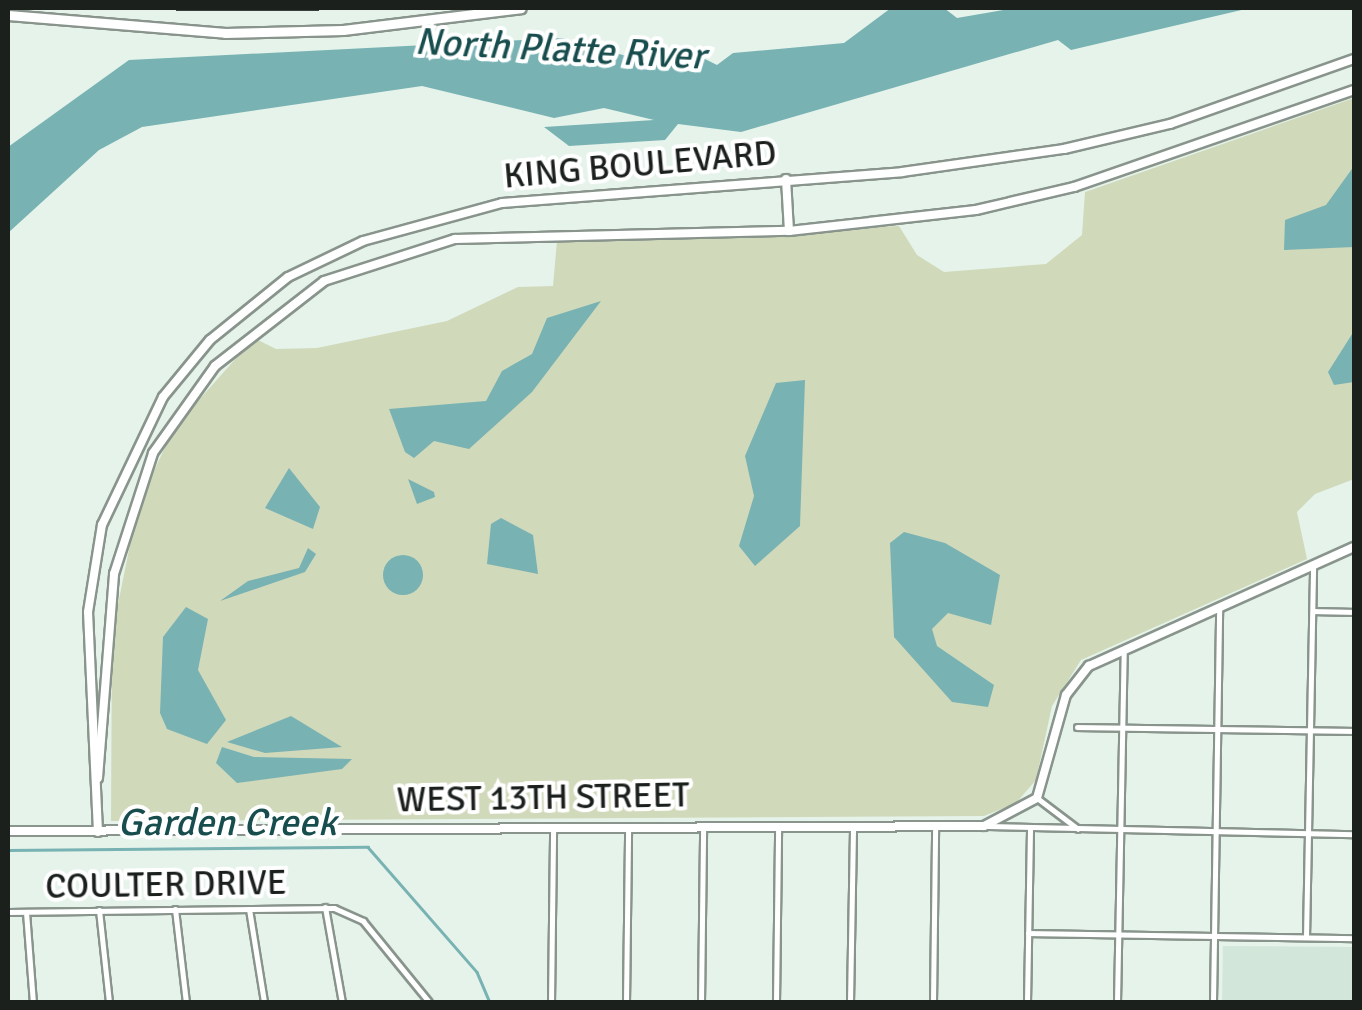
<!DOCTYPE html>
<style>
body{margin:0}
#map{position:relative;width:1362px;height:1010px;overflow:hidden;background:#e5f3ea;font-family:Signika,sans-serif}
div>[style]{position:absolute}
[style*='--x']{left:calc(var(--x)*1px);top:calc(var(--y)*1px);width:calc(var(--w)*1px);rotate:calc(var(--a)*1deg)}
.built>*{inset:0;background:#d2e7da}
.green>*{inset:0;background:#d1d9bb}
.water>*{inset:0;background:#78b2b3}
.round{border-radius:50%}
.stream>*{height:2.5px;margin:-1.25px;padding:0 1.25px;transform-origin:1.25px;border-radius:1.25px;background:#78b2b3}
.roads{filter:drop-shadow(2px 0 #88948c) drop-shadow(-2px 0 #88948c) drop-shadow(0 2px #88948c) drop-shadow(0 -2px #88948c)}
.minor>*{height:5px;margin:-2.5px;padding:0 2.5px;transform-origin:2.5px;border-radius:2.5px;background:#fff}
.tertiary>*{height:8px;margin:-4px;padding:0 4px;transform-origin:4px;border-radius:4px;background:#fff}
.secondary>*{height:8px;margin:-4px;padding:0 4px;transform-origin:4px;border-radius:4px;background:#fff}
.primary>*{height:9px;margin:-4.5px;padding:0 4.5px;transform-origin:4.5px;border-radius:4.5px;background:#fff}
.rail>*{height:6px;margin-top:-3px;transform-origin:0;background:repeating-linear-gradient(90deg,#fff 0 8px,#39403c 0 16px);box-sizing:border-box;border-block:2px solid #39403c}
span{translate:-50% -50%;white-space:nowrap;text-align:center;line-height:1.15;-webkit-text-stroke:8px #fff;paint-order:stroke}
.street-label{font-size:35px;color:#1b201d}
.water-label{font-size:38px;color:#184d4e;font-style:italic}
.frame{position:absolute;inset:0;border:10px solid #1b201d;pointer-events:none}
</style>
<div id="map">
<div class="built">
<i style="clip-path:polygon(1223px 946px,1354px 947px,1354px 1002px,1222px 1002px)"></i>
</div>
<div class="green">
<i style="clip-path:polygon(1354px 98px,1354px 479px,1315px 494px,1297px 512px,1307px 559px,1081px 660px,1052px 706px,1036px 780px,1016px 803px,984px 816px,111px 821px,112px 634px,138px 505px,174px 428px,254px 338px,276px 349px,317px 348px,447px 321px,518px 287px,553px 286px,557px 241px,899px 226px,917px 255px,944px 272px,1046px 264px,1082px 235px,1085px 192px)"></i>
</div>
<div class="water">
<i style="clip-path:polygon(891px 8px,944px 8px,957px 18px,1015px 8px,1250px 8px,1071px 50px,1058px 40px,741px 132px,678px 124px,665px 140px,569px 146px,544px 127px,654px 120px,604px 108px,554px 118px,422px 86px,142px 127px,99px 150px,8px 233px,8px 147px,129px 60px,563px 38px,665px 67px,695px 54px,717px 65px,733px 53px,844px 43px)"></i>
<i style="clip-path:polygon(1354px 166px,1354px 247px,1284px 250px,1285px 220px,1326px 205px)"></i>
<i style="clip-path:polygon(601px 301px,532px 392px,469px 449px,434px 441px,414px 458px,405px 452px,389px 409px,486px 401px,502px 371px,532px 354px,547px 318px)"></i>
<i style="clip-path:polygon(1354px 331px,1354px 382px,1334px 385px,1328px 372px)"></i>
<i style="clip-path:polygon(805px 380px,800px 526px,755px 566px,739px 546px,754px 496px,745px 456px,776px 383px)"></i>
<i style="clip-path:polygon(289px 468px,320px 507px,313px 529px,265px 508px)"></i>
<i style="clip-path:polygon(408px 479px,434px 492px,435px 497px,417px 504px)"></i>
<i style="clip-path:polygon(501px 518px,533px 535px,538px 574px,487px 564px,491px 524px)"></i>
<i style="clip-path:polygon(904px 532px,945px 543px,1000px 575px,991px 625px,948px 613px,932px 629px,937px 646px,994px 685px,988px 707px,952px 702px,894px 637px,890px 543px)"></i>
<i style="clip-path:polygon(308px 548px,316px 554px,305px 572px,220px 601px,248px 581px,299px 568px)"></i>
<i class="round" style="left:383px;top:555px;width:40px;height:40px"></i>
<i style="clip-path:polygon(186px 607px,208px 619px,198px 670px,226px 720px,207px 744px,167px 729px,160px 713px,163px 637px)"></i>
<i style="clip-path:polygon(291px 716px,342px 747px,265px 753px,227px 742px)"></i>
<i style="clip-path:polygon(222px 747px,254px 757px,352px 759px,342px 769px,237px 783px,216px 763px)"></i>
</div>
<div class="stream">
<i style="--x:8;--y:850;--w:360;--a:-0.5"></i>
<i style="--x:368;--y:847;--w:166;--a:48.9"></i>
<i style="--x:477;--y:972;--w:33;--a:67"></i>
</div>
<div class="roads">
<div class="minor">
<i style="--x:1313;--y:611;--w:41;--a:1.4"></i>
<i style="--x:1077;--y:727;--w:277;--a:0.8"></i>
<i style="--x:1037;--y:798;--w:51;--a:37.1"></i>
<i style="--x:988;--y:826;--w:366;--a:1.3"></i>
<i style="--x:325;--y:907;--w:97;--a:79.9"></i>
<i style="--x:175;--y:909;--w:94;--a:83.3"></i>
<i style="--x:249;--y:909;--w:94;--a:80.8"></i>
<i style="--x:99;--y:910;--w:93;--a:83.8"></i>
<i style="--x:8;--y:912;--w:326;--a:-0.7"></i>
<i style="--x:334;--y:908;--w:32;--a:24"></i>
<i style="--x:363;--y:921;--w:104;--a:50.8"></i>
<i style="--x:26;--y:912;--w:90;--a:85.6"></i>
<i style="--x:1028;--y:933;--w:326;--a:0.9"></i>
<i style="--x:1306;--y:937;--w:370;--a:-88.9"></i>
<i style="--x:551;--y:1002;--w:173;--a:-89.3"></i>
<i style="--x:626;--y:1002;--w:174;--a:-89.3"></i>
<i style="--x:701;--y:1002;--w:175;--a:-89.3"></i>
<i style="--x:776;--y:1002;--w:175;--a:-89.3"></i>
<i style="--x:850;--y:1002;--w:175;--a:-89"></i>
<i style="--x:933;--y:1002;--w:176;--a:-89.3"></i>
<i style="--x:1027;--y:1002;--w:172;--a:-89"></i>
<i style="--x:1117;--y:1002;--w:351;--a:-88.9"></i>
<i style="--x:1213;--y:1002;--w:392;--a:-89.1"></i>
</div>
<div class="tertiary">
<i style="--x:786;--y:179;--w:52;--a:86.7"></i>
<i style="--x:98;--y:778;--w:205;--a:-85.5"></i>
<i style="--x:114;--y:574;--w:127;--a:-72.1"></i>
<i style="--x:153;--y:453;--w:107;--a:-54.5"></i>
<i style="--x:215;--y:366;--w:138;--a:-37.9"></i>
<i style="--x:324;--y:281;--w:138;--a:-17.8"></i>
<i style="--x:455;--y:239;--w:334;--a:-1.4"></i>
<i style="--x:789;--y:231;--w:188;--a:-6.4"></i>
<i style="--x:976;--y:210;--w:101;--a:-13.2"></i>
<i style="--x:1074;--y:187;--w:296;--a:-19.1"></i>
<i style="--x:98;--y:832;--w:220;--a:-92.6"></i>
<i style="--x:88;--y:612;--w:88;--a:-80.9"></i>
<i style="--x:102;--y:525;--w:142;--a:-64.5"></i>
<i style="--x:163;--y:397;--w:74;--a:-50.5"></i>
<i style="--x:210;--y:340;--w:100;--a:-38.9"></i>
<i style="--x:288;--y:277;--w:83;--a:-25.6"></i>
<i style="--x:363;--y:241;--w:144;--a:-15.3"></i>
<i style="--x:502;--y:203;--w:401;--a:-4.4"></i>
<i style="--x:902;--y:172;--w:164;--a:-8.1"></i>
<i style="--x:1064;--y:149;--w:109;--a:-13.3"></i>
<i style="--x:1170;--y:124;--w:195;--a:-19.5"></i>
</div>
<div class="secondary">
<i style="--x:8;--y:831;--w:976;--a:-0.29"></i>
<i style="--x:984;--y:826;--w:60;--a:-27.8"></i>
<i style="--x:1037;--y:798;--w:107;--a:-74.3"></i>
<i style="--x:1066;--y:695;--w:37;--a:-52"></i>
<i style="--x:1089;--y:666;--w:290;--a:-24.2"></i>
</div>
<div class="primary">
<i style="--x:8;--y:15;--w:218;--a:4.7"></i>
<i style="--x:225;--y:33;--w:118;--a:-1.5"></i>
<i style="--x:343;--y:30;--w:179;--a:-7"></i>
</div>
</div>
<div class="rail">
<i style="--x:176;--y:8;--w:143;--a:0"></i>
</div>
<div class="street-label">
<span style="left:640px;top:165px;rotate:-5deg">KING BOULEVARD</span>
<span style="left:543px;top:798px;rotate:-1deg">WEST 13TH STREET</span>
<span style="left:166px;top:885px;rotate:-1deg">COULTER DRIVE</span>
</div>
<div class="water-label">
<span style="left:560px;top:49px;rotate:3deg">North Platte River</span>
<span style="left:227px;top:823px">Garden Creek</span>
</div>
<div class="frame"></div>
</div>
